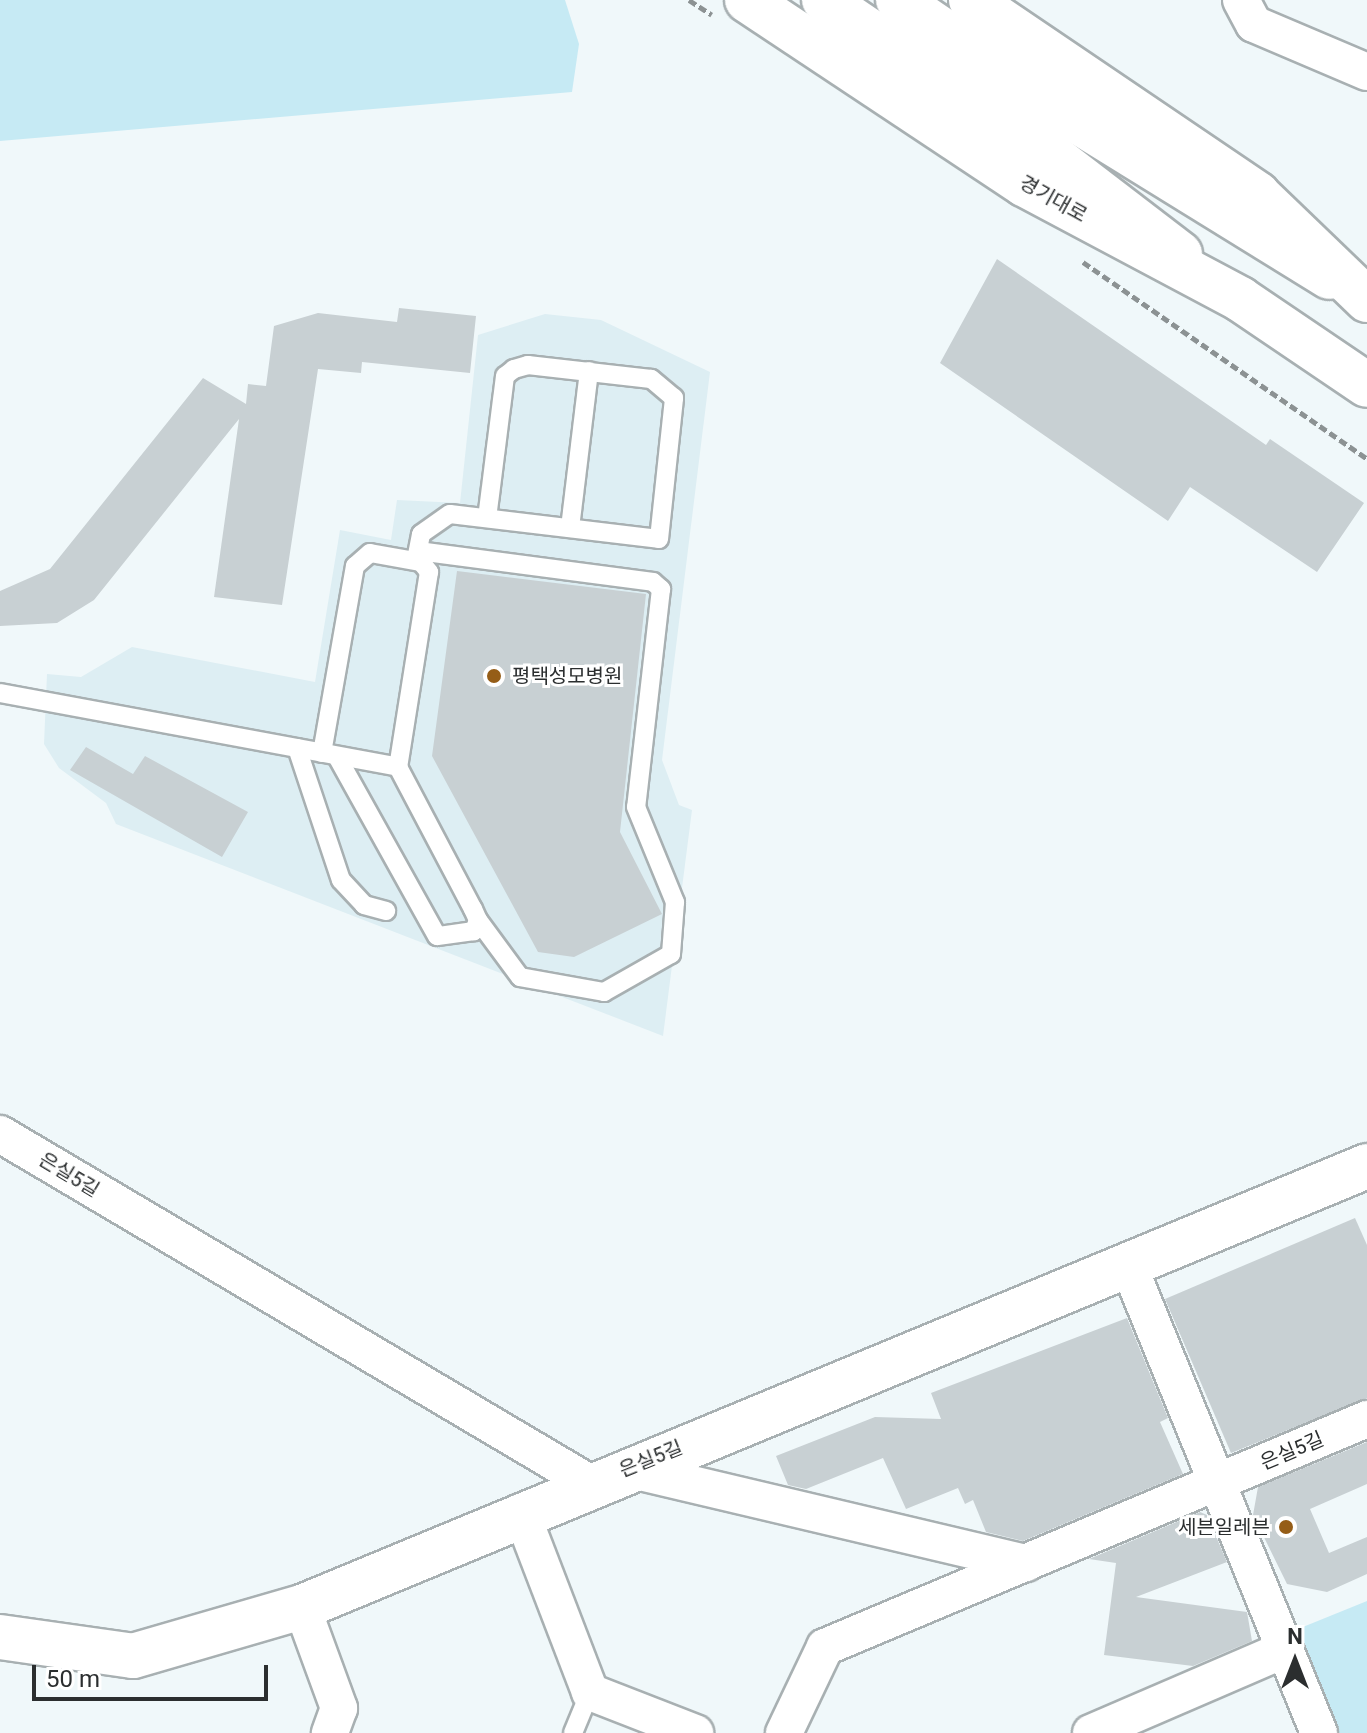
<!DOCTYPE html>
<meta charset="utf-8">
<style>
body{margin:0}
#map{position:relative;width:1367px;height:1733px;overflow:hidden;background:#f0f8fa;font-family:Roboto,"Noto Sans KR",sans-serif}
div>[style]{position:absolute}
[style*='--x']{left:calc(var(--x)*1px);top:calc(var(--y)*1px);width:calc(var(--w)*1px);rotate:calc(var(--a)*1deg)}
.built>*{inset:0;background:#ddeef3}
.green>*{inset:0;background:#c6eaf4}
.building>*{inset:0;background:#c8d0d3}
.path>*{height:5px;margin-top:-2.5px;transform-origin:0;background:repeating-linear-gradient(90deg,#8c9293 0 8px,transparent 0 12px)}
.roads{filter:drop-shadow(2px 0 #a8b0b2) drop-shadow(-2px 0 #a8b0b2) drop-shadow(0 2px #a8b0b2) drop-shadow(0 -2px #a8b0b2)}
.lane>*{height:18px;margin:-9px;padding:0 9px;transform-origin:9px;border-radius:9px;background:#fff}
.street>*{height:36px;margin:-18px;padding:0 18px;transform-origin:18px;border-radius:18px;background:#fff}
.secondary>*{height:44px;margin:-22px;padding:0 22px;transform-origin:22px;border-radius:22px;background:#fff}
.primary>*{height:44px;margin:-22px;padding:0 22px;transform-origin:22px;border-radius:22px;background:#fff}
.dots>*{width:22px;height:22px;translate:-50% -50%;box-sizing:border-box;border:4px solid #fff;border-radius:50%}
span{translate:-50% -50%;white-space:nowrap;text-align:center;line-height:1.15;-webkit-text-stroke:6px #fff;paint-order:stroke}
.street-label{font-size:20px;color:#2b2e2f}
.poi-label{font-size:20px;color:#2b2e2f}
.left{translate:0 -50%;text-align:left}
.right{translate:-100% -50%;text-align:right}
.north{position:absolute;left:1255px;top:1621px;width:80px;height:80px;-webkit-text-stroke:6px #fff;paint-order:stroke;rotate:0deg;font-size:22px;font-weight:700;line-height:32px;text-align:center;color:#2b2e2f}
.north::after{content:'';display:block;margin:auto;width:28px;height:36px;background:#2b2e2f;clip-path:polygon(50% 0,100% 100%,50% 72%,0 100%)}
.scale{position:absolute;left:32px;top:1665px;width:236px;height:36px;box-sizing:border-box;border:4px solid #2b2e2f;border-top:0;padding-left:10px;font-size:24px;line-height:28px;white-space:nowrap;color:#2b2e2f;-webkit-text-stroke:6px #fff;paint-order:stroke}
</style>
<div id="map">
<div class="built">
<i style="clip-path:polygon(545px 314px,601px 320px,710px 372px,662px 760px,679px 805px,692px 810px,663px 1036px,116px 824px,106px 803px,59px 768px,44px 744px,47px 674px,81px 677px,132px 647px,315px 682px,340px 530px,391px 540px,397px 500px,460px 503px,478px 335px)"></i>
</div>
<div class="green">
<i style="clip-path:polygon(0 0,565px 0,579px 44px,572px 92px,0 141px)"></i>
<i style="clip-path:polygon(1367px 1601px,1367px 1733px,1339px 1733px,1293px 1631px)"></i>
</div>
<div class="building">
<i style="clip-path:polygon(997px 259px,1266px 445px,1270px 439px,1364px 503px,1317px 572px,1190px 487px,1168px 521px,940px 363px)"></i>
<i style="clip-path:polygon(399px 308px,476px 316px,470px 373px,362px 362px,361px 373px,318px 369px,282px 605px,214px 597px,239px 419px,94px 600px,57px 623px,0 626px,0 591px,50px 569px,203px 378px,246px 404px,248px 384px,266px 386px,274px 326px,318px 313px,397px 322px)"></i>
<i style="clip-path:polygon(457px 571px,646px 594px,620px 832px,662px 914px,574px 957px,538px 952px,432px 756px)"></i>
<i style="clip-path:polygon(86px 747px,133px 774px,145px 756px,248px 812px,222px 857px,70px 770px)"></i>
<i style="clip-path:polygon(1355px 1218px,1367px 1245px,1367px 1398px,1231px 1453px,1165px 1299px)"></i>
<i style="clip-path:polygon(1127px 1318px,1168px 1418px,1160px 1422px,1183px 1474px,1023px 1541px,986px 1532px,973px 1500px,965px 1504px,958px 1488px,906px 1509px,883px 1458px,806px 1489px,788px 1485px,776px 1456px,875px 1417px,941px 1419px,931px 1393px)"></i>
<i style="clip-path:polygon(1367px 1442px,1367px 1484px,1310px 1509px,1329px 1553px,1367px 1537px,1367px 1574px,1327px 1592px,1287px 1584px,1253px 1515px,1258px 1487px)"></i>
<i style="clip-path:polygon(1200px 1512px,1207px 1515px,1227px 1562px,1136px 1597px,1247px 1612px,1252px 1641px,1193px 1666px,1104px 1655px,1116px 1563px,1089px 1559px)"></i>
</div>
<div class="path">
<i style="--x:689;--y:0;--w:27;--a:33"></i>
<i style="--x:1083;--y:262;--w:346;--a:34.7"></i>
</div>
<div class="roads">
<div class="lane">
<i style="--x:570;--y:528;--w:158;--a:-83.1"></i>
<i style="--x:418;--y:551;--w:237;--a:7.5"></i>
<i style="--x:653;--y:582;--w:11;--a:41"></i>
<i style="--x:661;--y:589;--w:219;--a:96.5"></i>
<i style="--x:636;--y:807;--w:103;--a:67.7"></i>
<i style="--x:675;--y:902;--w:52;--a:94.4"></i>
<i style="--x:671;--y:954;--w:77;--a:150.4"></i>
<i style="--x:604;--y:992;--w:85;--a:-169.9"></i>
<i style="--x:520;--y:977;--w:71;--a:-126.4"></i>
<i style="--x:416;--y:560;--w:26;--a:-79"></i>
<i style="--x:421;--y:534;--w:35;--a:-35"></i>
<i style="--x:450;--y:514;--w:210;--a:6.8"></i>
<i style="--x:659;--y:539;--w:142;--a:-83.9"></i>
<i style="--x:674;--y:398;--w:30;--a:-140"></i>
<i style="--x:651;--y:379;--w:124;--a:-173.5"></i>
<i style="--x:528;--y:365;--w:15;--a:164"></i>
<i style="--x:514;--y:369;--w:11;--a:142"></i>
<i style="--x:505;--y:376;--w:143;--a:97.2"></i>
<i style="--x:0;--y:693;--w:405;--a:10.5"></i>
<i style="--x:297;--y:748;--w:139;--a:71.6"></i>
<i style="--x:341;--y:880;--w:34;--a:47"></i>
<i style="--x:364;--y:905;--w:23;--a:15"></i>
<i style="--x:322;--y:753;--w:190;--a:-80"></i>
<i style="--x:355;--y:566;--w:20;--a:-41"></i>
<i style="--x:370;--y:553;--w:52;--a:10"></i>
<i style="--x:421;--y:562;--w:13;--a:51"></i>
<i style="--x:429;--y:572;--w:197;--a:99"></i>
<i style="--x:398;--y:767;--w:161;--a:62.2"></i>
<i style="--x:473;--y:909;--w:12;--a:66"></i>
<i style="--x:478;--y:920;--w:12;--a:110"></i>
<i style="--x:474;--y:931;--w:37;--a:172"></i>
<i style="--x:437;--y:936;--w:206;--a:-119.1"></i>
<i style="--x:573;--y:1733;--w:44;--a:-67.5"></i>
</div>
<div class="street">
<i style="--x:1241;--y:0;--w:27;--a:62"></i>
<i style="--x:1254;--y:24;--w:123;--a:23"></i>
<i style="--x:0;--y:1134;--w:687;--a:30.63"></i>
<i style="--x:1128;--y:1264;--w:506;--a:67.84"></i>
<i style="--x:628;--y:1469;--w:409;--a:13.3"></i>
<i style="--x:521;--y:1512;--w:193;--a:69"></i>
<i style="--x:590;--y:1692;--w:113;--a:21.3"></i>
<i style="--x:302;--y:1607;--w:108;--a:69.9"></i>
<i style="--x:339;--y:1708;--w:27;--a:110"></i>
<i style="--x:784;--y:1733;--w:95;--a:-64.5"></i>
<i style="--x:825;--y:1647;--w:588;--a:-22.81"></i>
<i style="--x:1091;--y:1733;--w:210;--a:-23.3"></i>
</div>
<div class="secondary">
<i style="--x:824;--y:0;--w:268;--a:34.2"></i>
<i style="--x:1046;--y:151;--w:169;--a:37.5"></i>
<i style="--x:898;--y:0;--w:201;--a:34.2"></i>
<i style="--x:1064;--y:113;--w:312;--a:31.7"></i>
<i style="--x:0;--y:1637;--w:134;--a:8.1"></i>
<i style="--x:133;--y:1656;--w:176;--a:-16.2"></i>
<i style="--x:302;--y:1607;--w:1153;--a:-22.49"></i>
</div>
<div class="primary">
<i style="--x:747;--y:0;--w:333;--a:33.6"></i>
<i style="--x:1024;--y:184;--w:245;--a:28"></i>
<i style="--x:1240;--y:299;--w:153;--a:34.1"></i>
<i style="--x:971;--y:0;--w:346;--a:34.1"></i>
<i style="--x:1257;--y:194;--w:153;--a:43.9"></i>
</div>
</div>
<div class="dots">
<i style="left:494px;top:676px;background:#955d17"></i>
<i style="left:1286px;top:1527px;background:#955d17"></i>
</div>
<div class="street-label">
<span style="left:1053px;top:199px;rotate:29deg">경기대로</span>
<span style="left:69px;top:1175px;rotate:31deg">은실5길</span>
<span style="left:1292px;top:1451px;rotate:-23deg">은실5길</span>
<span style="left:651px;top:1459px;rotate:-22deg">은실5길</span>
</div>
<div class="poi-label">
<span class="left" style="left:512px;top:676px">평택성모병원</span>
<span class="right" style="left:1270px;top:1527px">세븐일레븐</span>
</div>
<div class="north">N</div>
<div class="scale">50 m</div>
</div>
